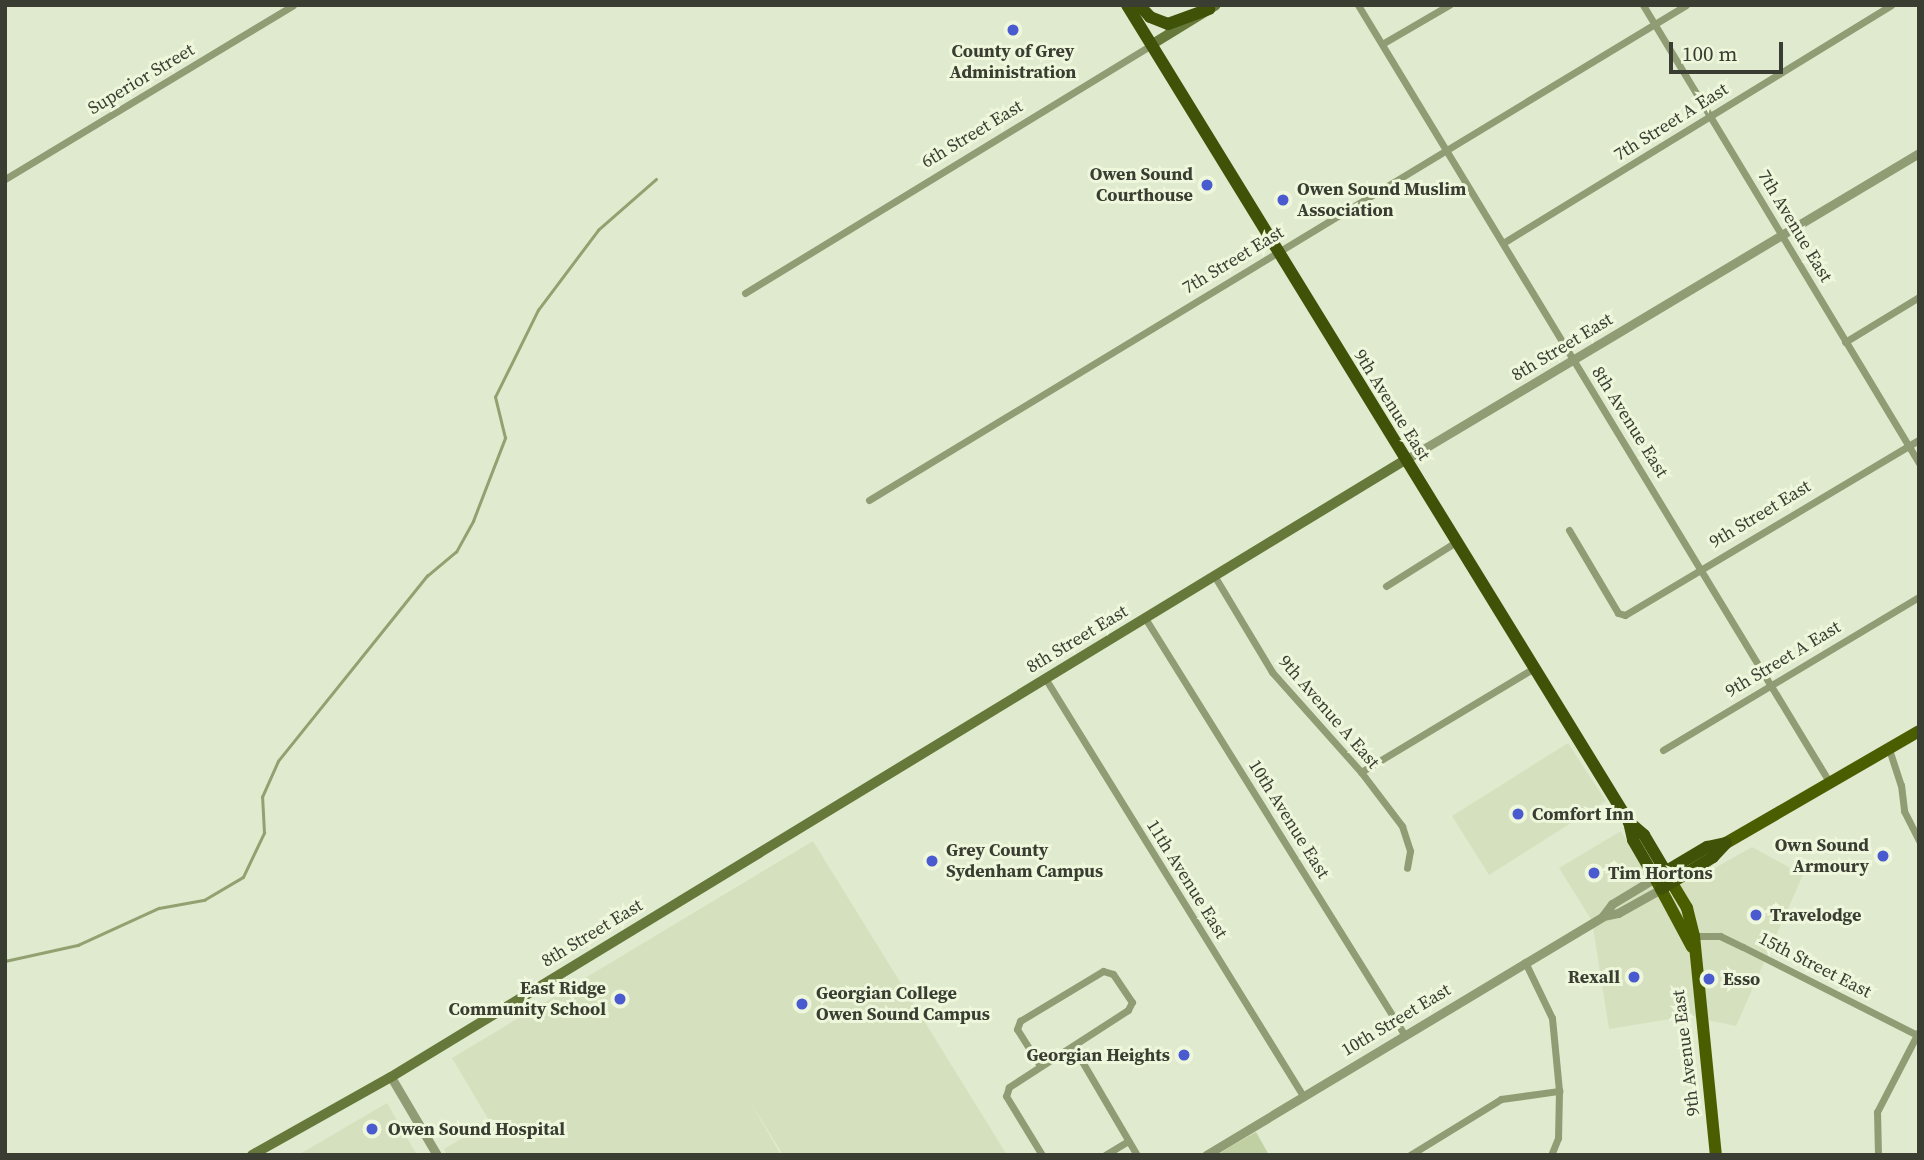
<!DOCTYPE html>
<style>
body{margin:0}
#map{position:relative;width:1924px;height:1160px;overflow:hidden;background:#e0eace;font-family:"Source Serif 4",serif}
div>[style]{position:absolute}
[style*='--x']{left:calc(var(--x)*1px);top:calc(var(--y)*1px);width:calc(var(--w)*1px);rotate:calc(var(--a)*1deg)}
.built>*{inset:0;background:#d5e1be}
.green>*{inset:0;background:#c1d0a2}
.stream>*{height:2.5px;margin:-1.25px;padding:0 1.25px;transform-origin:1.25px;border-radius:1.25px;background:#91a170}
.minor>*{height:7px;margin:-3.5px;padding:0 3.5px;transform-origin:3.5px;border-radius:3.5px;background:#8f9c74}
.tertiary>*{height:9px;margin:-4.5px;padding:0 4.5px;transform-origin:4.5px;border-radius:4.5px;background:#8f9c74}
.secondary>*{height:10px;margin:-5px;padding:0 5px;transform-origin:5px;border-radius:5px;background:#66783a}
.primary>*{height:12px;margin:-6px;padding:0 6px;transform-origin:6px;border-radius:6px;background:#4a5e00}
.trunk>*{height:12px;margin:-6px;padding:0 6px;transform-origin:6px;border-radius:6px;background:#405207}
.dots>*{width:19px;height:19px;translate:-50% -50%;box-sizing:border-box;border:4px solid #eef7db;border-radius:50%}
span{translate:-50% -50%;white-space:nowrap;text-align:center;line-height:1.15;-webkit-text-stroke:6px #eef7db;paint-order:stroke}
.poi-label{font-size:18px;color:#393d32;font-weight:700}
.right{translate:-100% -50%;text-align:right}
.left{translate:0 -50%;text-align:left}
.street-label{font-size:18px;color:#393d32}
.frame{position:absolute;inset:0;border:7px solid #393d32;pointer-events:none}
.scale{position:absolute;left:1669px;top:42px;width:114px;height:32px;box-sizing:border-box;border:4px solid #393d32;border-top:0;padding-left:9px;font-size:21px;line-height:24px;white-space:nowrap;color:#393d32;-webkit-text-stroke:5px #eef7db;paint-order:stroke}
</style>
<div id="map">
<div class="built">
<i style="clip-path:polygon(1568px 743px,1606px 801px,1489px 875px,1452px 816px)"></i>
<i style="clip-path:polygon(1621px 831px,1653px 884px,1703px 853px,1713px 869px,1752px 847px,1803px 875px,1736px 1026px,1689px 1016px,1609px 1029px,1592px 921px,1559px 868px)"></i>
<i style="clip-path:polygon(813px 841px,1007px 1155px,783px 1155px,748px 1098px,781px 1155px,447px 1155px,444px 1149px,490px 1122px,452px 1058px)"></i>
<i style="clip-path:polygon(387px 1103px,417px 1155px,298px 1155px)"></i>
</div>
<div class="green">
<i style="clip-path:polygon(1256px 1132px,1269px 1155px,1217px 1155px,1233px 1145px)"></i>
</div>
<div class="stream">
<i style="--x:5;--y:961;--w:75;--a:-12.4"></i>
<i style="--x:78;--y:945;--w:89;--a:-24.6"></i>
<i style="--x:159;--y:908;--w:46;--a:-10.1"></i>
<i style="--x:204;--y:900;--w:45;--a:-30.5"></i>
<i style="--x:243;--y:877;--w:49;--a:-64.5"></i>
<i style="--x:264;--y:833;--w:36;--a:-93"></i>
<i style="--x:262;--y:797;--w:39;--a:-66"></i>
<i style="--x:278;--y:761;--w:238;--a:-51.2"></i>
<i style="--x:427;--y:576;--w:38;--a:-40"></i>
<i style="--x:456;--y:552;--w:35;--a:-61"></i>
<i style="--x:473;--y:521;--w:89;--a:-68.9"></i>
<i style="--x:505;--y:438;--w:42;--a:-103.7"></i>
<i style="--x:495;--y:397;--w:97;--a:-63.7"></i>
<i style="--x:538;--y:310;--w:100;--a:-53.1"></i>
<i style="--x:598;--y:230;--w:77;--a:-41.3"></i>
</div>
<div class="minor">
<i style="--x:1358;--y:5;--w:910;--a:58.76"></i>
<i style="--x:1643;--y:5;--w:535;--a:58.93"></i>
<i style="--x:1382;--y:44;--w:78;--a:-30.2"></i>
<i style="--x:5;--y:179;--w:336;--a:-31.1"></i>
<i style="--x:1503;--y:243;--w:455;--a:-31.5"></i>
<i style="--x:745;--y:293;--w:476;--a:-31.4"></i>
<i style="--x:1845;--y:342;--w:87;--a:-31.3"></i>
<i style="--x:869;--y:500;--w:955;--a:-31.21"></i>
<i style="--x:1569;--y:530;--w:96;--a:59.4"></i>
<i style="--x:1618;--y:613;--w:7;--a:16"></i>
<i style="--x:1625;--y:615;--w:342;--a:-30.8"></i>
<i style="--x:1215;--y:577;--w:111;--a:59"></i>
<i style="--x:1272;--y:672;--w:134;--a:48.3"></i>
<i style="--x:1361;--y:772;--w:68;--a:52.8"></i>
<i style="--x:1402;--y:826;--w:26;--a:72"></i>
<i style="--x:1410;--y:851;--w:17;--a:100"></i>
<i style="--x:1386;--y:586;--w:83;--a:-32.2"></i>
<i style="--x:1145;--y:618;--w:492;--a:58.1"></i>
<i style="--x:1045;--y:678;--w:491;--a:58.3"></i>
<i style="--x:1889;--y:749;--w:38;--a:72"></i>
<i style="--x:1901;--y:785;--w:26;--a:83"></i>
<i style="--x:1904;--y:811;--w:33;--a:63"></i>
<i style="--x:1663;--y:750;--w:298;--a:-30.9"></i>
<i style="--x:1361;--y:772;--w:202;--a:-31"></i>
<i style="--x:1694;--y:936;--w:26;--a:0"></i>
<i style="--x:1720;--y:936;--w:25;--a:26"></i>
<i style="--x:1743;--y:947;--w:197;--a:26.8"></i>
<i style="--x:1525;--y:962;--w:62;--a:64.3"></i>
<i style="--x:1552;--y:1018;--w:73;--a:84.5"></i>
<i style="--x:1559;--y:1091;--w:47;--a:91.2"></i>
<i style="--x:1558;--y:1138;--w:18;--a:112"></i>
<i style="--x:1073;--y:1046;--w:126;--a:59.6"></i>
<i style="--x:1039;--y:1064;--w:41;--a:-122.2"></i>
<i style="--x:1017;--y:1029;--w:9;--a:-69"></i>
<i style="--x:1020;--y:1021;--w:97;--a:-31.1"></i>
<i style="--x:1103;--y:971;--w:10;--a:17"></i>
<i style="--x:1113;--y:974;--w:34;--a:56"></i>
<i style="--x:1132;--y:1002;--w:9;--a:117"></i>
<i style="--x:1128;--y:1010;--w:142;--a:147.1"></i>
<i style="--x:1009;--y:1087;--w:9;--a:108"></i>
<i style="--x:1006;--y:1096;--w:69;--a:58.6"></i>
<i style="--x:1105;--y:1155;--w:27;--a:-31"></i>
<i style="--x:1410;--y:1155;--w:107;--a:-31.6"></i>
<i style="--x:1501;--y:1099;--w:59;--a:-7.9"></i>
<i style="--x:1878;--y:1155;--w:43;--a:-91.3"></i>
<i style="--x:1877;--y:1112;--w:89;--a:-62.6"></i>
</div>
<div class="tertiary">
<i style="--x:1405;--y:460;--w:599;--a:-30.85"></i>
<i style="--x:1603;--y:916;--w:15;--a:-53"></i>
<i style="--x:1612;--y:904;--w:50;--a:-31.2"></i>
<i style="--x:391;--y:1077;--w:91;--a:59.5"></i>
<i style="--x:1206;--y:1155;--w:463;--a:-31"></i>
<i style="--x:1603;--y:916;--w:15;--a:-11"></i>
<i style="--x:1618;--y:913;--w:49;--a:-29.2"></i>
</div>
<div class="secondary">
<i style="--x:1151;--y:45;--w:76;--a:-31.6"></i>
<i style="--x:252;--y:1155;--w:159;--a:-29.3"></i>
<i style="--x:391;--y:1077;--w:1187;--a:-31.32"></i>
</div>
<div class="primary">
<i style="--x:1726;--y:843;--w:223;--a:-30.1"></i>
<i style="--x:1666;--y:873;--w:41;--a:59"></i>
<i style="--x:1687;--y:908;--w:29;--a:76"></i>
<i style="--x:1694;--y:936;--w:220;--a:84.3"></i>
<i style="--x:1656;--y:880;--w:76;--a:61.8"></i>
</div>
<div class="trunk">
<i style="--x:1127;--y:5;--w:959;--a:58.43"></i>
<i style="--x:1629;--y:822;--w:20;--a:41"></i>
<i style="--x:1644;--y:835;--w:43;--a:59.3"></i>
<i style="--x:1139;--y:5;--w:16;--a:47"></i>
<i style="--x:1150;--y:17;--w:19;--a:21"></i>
<i style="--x:1168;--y:24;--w:44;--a:-20.1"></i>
<i style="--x:1629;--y:822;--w:18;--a:77"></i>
<i style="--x:1633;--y:840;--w:44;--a:59.9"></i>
<i style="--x:1655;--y:878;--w:61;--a:-30.8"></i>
<i style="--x:1707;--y:847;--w:19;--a:-12"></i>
<i style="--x:1661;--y:889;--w:61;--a:-31.6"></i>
<i style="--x:1713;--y:857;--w:19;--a:-47"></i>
</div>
<div class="dots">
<i style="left:1013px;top:30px;background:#4a5acf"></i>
<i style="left:1207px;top:185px;background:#4a5acf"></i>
<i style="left:1283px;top:200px;background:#4a5acf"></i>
<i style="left:1518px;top:814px;background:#4a5acf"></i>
<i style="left:1883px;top:856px;background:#4a5acf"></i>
<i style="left:932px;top:861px;background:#4a5acf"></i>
<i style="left:1594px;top:873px;background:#4a5acf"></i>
<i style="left:1756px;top:915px;background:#4a5acf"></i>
<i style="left:1634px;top:977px;background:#4a5acf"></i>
<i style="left:1709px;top:979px;background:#4a5acf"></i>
<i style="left:620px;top:999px;background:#4a5acf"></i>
<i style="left:802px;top:1004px;background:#4a5acf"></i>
<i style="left:1184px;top:1055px;background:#4a5acf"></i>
<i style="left:372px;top:1129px;background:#4a5acf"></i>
</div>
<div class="poi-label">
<span style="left:1013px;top:62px">County of Grey<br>Administration</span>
<span class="right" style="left:1193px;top:185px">Owen Sound<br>Courthouse</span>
<span class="left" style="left:1297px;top:200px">Owen Sound Muslim<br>Association</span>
<span class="left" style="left:1532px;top:814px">Comfort Inn</span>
<span class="right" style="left:1869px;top:856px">Own Sound<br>Armoury</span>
<span class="left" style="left:946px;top:861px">Grey County<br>Sydenham Campus</span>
<span class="left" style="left:1608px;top:873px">Tim Hortons</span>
<span class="left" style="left:1770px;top:915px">Travelodge</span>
<span class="right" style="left:1620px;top:977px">Rexall</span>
<span class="left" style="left:1723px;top:979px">Esso</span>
<span class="right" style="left:606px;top:999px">East Ridge<br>Community School</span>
<span class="left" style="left:816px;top:1004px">Georgian College<br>Owen Sound Campus</span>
<span class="right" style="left:1170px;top:1055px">Georgian Heights</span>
<span class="left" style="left:388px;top:1129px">Owen Sound Hospital</span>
</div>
<div class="street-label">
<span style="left:141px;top:79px;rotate:-31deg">Superior Street</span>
<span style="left:1671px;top:122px;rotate:-32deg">7th Street A East</span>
<span style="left:972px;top:134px;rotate:-31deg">6th Street East</span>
<span style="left:1795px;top:226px;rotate:59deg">7th Avenue East</span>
<span style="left:1233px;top:260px;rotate:-31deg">7th Street East</span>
<span style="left:1562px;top:347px;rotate:-31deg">8th Street East</span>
<span style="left:1392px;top:405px;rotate:58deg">9th Avenue East</span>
<span style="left:1630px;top:422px;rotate:58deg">8th Avenue East</span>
<span style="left:1760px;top:514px;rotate:-31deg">9th Street East</span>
<span style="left:1077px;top:639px;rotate:-31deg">8th Street East</span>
<span style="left:1783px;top:659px;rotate:-31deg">9th Street A East</span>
<span style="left:1329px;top:712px;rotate:49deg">9th Avenue A East</span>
<span style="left:1289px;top:819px;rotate:58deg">10th Avenue East</span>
<span style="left:1187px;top:879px;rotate:58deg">11th Avenue East</span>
<span style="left:592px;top:933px;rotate:-31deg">8th Street East</span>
<span style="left:1815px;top:965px;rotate:27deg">15th Street East</span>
<span style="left:1396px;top:1020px;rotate:-31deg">10th Street East</span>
<span style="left:1686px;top:1053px;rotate:-97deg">9th Avenue East</span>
</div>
<div class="frame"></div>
<div class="scale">100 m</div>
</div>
